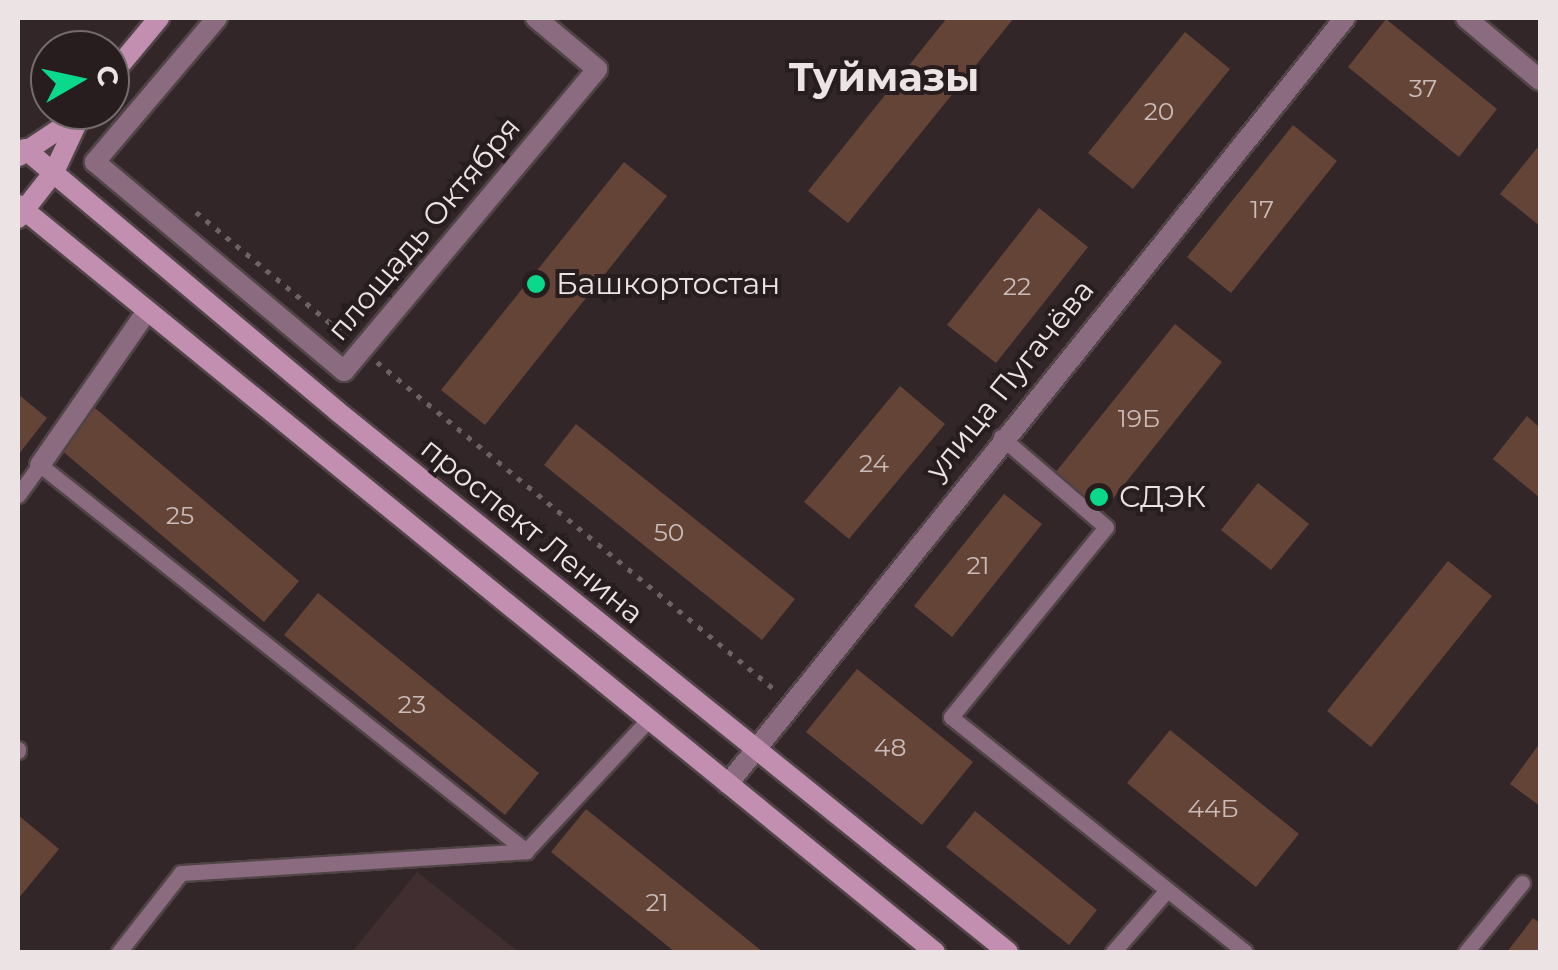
<!DOCTYPE html>
<meta charset="utf-8">
<style>
body{margin:0}
#map{position:relative;width:1558px;height:970px;overflow:hidden;background:#322628;font-family:Montserrat,sans-serif}
div>[style]{position:absolute}
[style*='--x']{left:calc(var(--x)*1px);top:calc(var(--y)*1px);width:calc(var(--w)*1px);rotate:calc(var(--a)*1deg)}
.built>*{inset:0;background:#412e30}
.building>*{inset:0;background:#654438}
.path>*{height:5px;margin-top:-2.5px;transform-origin:0;background:repeating-linear-gradient(90deg,#6d6264 0 5px,transparent 0 13px)}
.roads{filter:drop-shadow(2px 0 #504446) drop-shadow(-2px 0 #504446) drop-shadow(0 2px #504446) drop-shadow(0 -2px #504446)}
.lane>*{height:15px;margin:-7.5px;padding:0 7.5px;transform-origin:7.5px;border-radius:7.5px;background:#8b6b7f}
.street>*{height:20px;margin:-10px;padding:0 10px;transform-origin:10px;border-radius:10px;background:#8b6b7f}
.secondary>*{height:20px;margin:-10px;padding:0 10px;transform-origin:10px;border-radius:10px;background:#c28fb0}
.dots>*{width:28px;height:28px;translate:-50% -50%;box-sizing:border-box;border:5px solid #281d1e;border-radius:50%}
span{translate:-50% -50%;white-space:nowrap;text-align:center;line-height:1.15;-webkit-text-stroke:8px #281d1e;paint-order:stroke}
.number-label{font-size:25px;color:#cabbb9}
.number-label span{-webkit-text-stroke-width:0}
.street-label{font-size:30px;color:#ebe3e4}
.poi-label{font-size:30px;color:#ebe3e4}
.left{translate:0 -50%;text-align:left}
.district-label{font-size:40px;color:#ebe3e4;font-weight:700}
.frame{position:absolute;inset:0;border:20px solid #ebe3e4;pointer-events:none}
.north{position:absolute;left:30px;top:30px;width:100px;height:100px;box-sizing:border-box;background:#281d1e;border:2px solid #766c6d;border-radius:50%;rotate:81deg;font-size:28px;font-weight:700;line-height:40px;text-align:center;color:#ebe3e4}
.north::after{content:'';display:block;margin:auto;width:35px;height:45px;background:#0ad98b;clip-path:polygon(50% 0,100% 100%,50% 72%,0 100%)}
</style>
<div id="map">
<div class="built">
<i style="clip-path:polygon(417px 872px,519px 952px,352px 952px)"></i>
</div>
<div class="building">
<i style="clip-path:polygon(947px 18px,1014px 18px,848px 223px,808px 191px)"></i>
<i style="clip-path:polygon(1386px 19px,1497px 109px,1459px 157px,1348px 67px)"></i>
<i style="clip-path:polygon(1185px 32px,1230px 69px,1133px 189px,1088px 153px)"></i>
<i style="clip-path:polygon(1293px 125px,1337px 161px,1231px 293px,1187px 257px)"></i>
<i style="clip-path:polygon(1537px 148px,1540px 151px,1540px 226px,1500px 194px)"></i>
<i style="clip-path:polygon(624px 162px,667px 196px,485px 425px,441px 390px)"></i>
<i style="clip-path:polygon(1039px 208px,1088px 247px,996px 363px,947px 325px)"></i>
<i style="clip-path:polygon(1175px 324px,1222px 362px,1103px 511px,1055px 473px)"></i>
<i style="clip-path:polygon(900px 386px,945px 424px,849px 539px,804px 502px)"></i>
<i style="clip-path:polygon(18px 394px,47px 418px,18px 455px)"></i>
<i style="clip-path:polygon(95px 408px,299px 581px,264px 622px,60px 449px)"></i>
<i style="clip-path:polygon(1527px 416px,1540px 428px,1540px 498px,1493px 459px)"></i>
<i style="clip-path:polygon(576px 424px,795px 599px,762px 640px,544px 465px)"></i>
<i style="clip-path:polygon(1258px 483px,1309px 524px,1271px 570px,1221px 530px)"></i>
<i style="clip-path:polygon(1004px 494px,1042px 524px,952px 637px,914px 606px)"></i>
<i style="clip-path:polygon(1448px 561px,1492px 596px,1371px 747px,1327px 711px)"></i>
<i style="clip-path:polygon(318px 593px,539px 773px,505px 815px,284px 635px)"></i>
<i style="clip-path:polygon(857px 669px,973px 762px,922px 825px,806px 732px)"></i>
<i style="clip-path:polygon(1170px 730px,1299px 834px,1256px 887px,1127px 783px)"></i>
<i style="clip-path:polygon(1540px 743px,1540px 806px,1510px 784px)"></i>
<i style="clip-path:polygon(586px 809px,763px 952px,675px 952px,551px 852px)"></i>
<i style="clip-path:polygon(975px 811px,1097px 910px,1069px 945px,946px 847px)"></i>
<i style="clip-path:polygon(18px 815px,59px 849px,18px 899px)"></i>
<i style="clip-path:polygon(1533px 918px,1540px 923px,1540px 952px,1507px 952px)"></i>
</div>
<div class="path">
<i style="--x:196;--y:212;--w:195;--a:39.6"></i>
<i style="--x:377;--y:362;--w:514;--a:39.48"></i>
</div>
<div class="roads">
<div class="lane">
<i style="--x:1001;--y:437;--w:138;--a:40.6"></i>
<i style="--x:1106;--y:527;--w:245;--a:129.2"></i>
<i style="--x:951;--y:717;--w:376;--a:38.6"></i>
<i style="--x:18;--y:495;--w:37;--a:-54"></i>
<i style="--x:40;--y:465;--w:621;--a:38.46"></i>
<i style="--x:18;--y:749;--w:2;--a:90"></i>
<i style="--x:119;--y:952;--w:100;--a:-51.9"></i>
<i style="--x:181;--y:873;--w:346;--a:-3.6"></i>
<i style="--x:526;--y:851;--w:180;--a:-47"></i>
<i style="--x:1113;--y:952;--w:82;--a:-48.9"></i>
<i style="--x:1466;--y:952;--w:89;--a:-50.9"></i>
</div>
<div class="street">
<i style="--x:217;--y:18;--w:189;--a:130.3"></i>
<i style="--x:95;--y:162;--w:325;--a:40"></i>
<i style="--x:344;--y:371;--w:394;--a:-50"></i>
<i style="--x:597;--y:69;--w:80;--a:-140.1"></i>
<i style="--x:1466;--y:18;--w:97;--a:40"></i>
<i style="--x:40;--y:465;--w:188;--a:-55.2"></i>
<i style="--x:728;--y:784;--w:984;--a:-51.15"></i>
</div>
<div class="secondary">
<i style="--x:110;--y:77;--w:77;--a:-50.3"></i>
<i style="--x:25;--y:149;--w:407;--a:40"></i>
<i style="--x:337;--y:411;--w:862;--a:38.88"></i>
<i style="--x:19;--y:156;--w:72;--a:-33.7"></i>
<i style="--x:18;--y:205;--w:1183;--a:39.17"></i>
<i style="--x:18;--y:218;--w:58;--a:-52"></i>
<i style="--x:54;--y:172;--w:68;--a:-64.9"></i>
</div>
</div>
<div class="dots">
<i style="left:536px;top:284px;background:#0ad98b"></i>
<i style="left:1099px;top:497px;background:#0ad98b"></i>
</div>
<div class="number-label">
<span style="left:1423px;top:88px">37</span>
<span style="left:1159px;top:111px">20</span>
<span style="left:1262px;top:209px">17</span>
<span style="left:1017px;top:286px">22</span>
<span style="left:1139px;top:418px">19Б</span>
<span style="left:874px;top:463px">24</span>
<span style="left:180px;top:515px">25</span>
<span style="left:669px;top:532px">50</span>
<span style="left:978px;top:565px">21</span>
<span style="left:412px;top:704px">23</span>
<span style="left:890px;top:747px">48</span>
<span style="left:1213px;top:808px">44Б</span>
<span style="left:657px;top:902px">21</span>
</div>
<div class="street-label">
<span style="left:424px;top:229px;rotate:-50deg">площадь Октября</span>
<span style="left:1010px;top:380px;rotate:-51deg">улица Пугачёва</span>
<span style="left:532px;top:531px;rotate:39deg">проспект Ленина</span>
</div>
<div class="poi-label">
<span class="left" style="left:556px;top:284px">Башкортостан</span>
<span class="left" style="left:1119px;top:497px">СДЭК</span>
</div>
<div class="district-label">
<span style="left:884px;top:77px">Туймазы</span>
</div>
<div class="frame"></div>
<div class="north">С</div>
</div>
